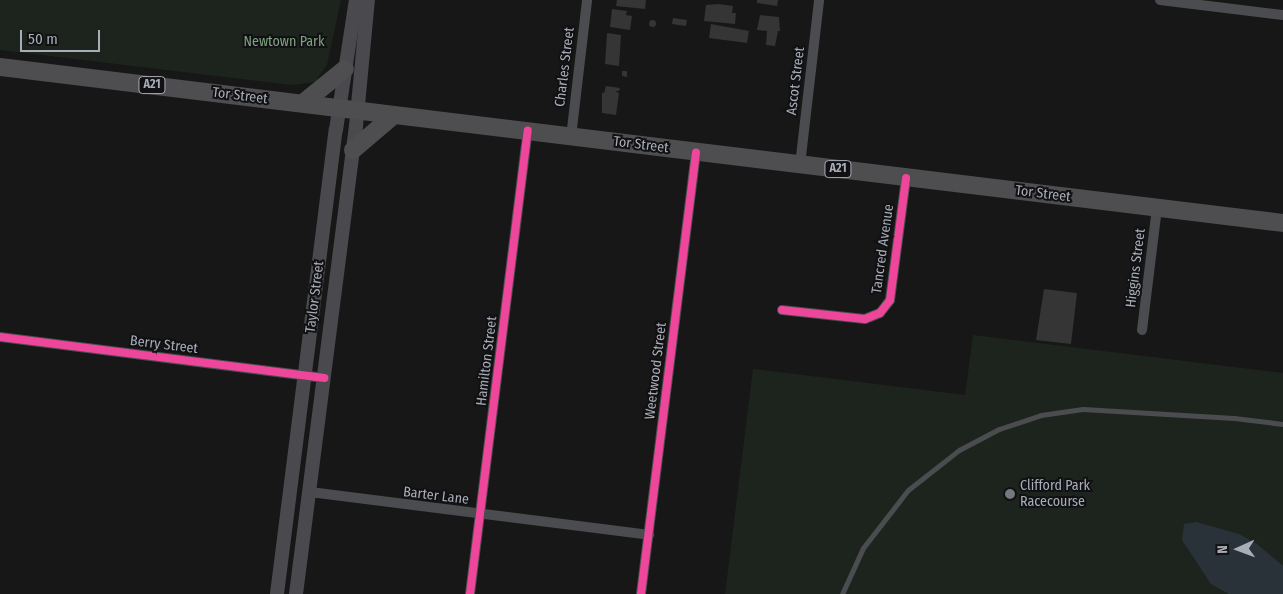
<!DOCTYPE html>
<style>
body{margin:0}
#map{position:relative;width:1283px;height:594px;overflow:hidden;background:#171717;font-family:"Fira Sans Condensed",sans-serif}
div>[style]{position:absolute}
[style*='--x']{left:calc(var(--x)*1px);top:calc(var(--y)*1px);width:calc(var(--w)*1px);rotate:calc(var(--a)*1deg)}
.green>*{inset:0;background:#1d241e}
.water>*{inset:0;background:#2a3239}
.building>*{inset:0;background:#353536}
.round{border-radius:50%}
.lane>*{height:5px;margin:-2.5px;padding:0 2.5px;transform-origin:2.5px;border-radius:2.5px;background:#4b4c50}
.street>*{height:10px;margin:-5px;padding:0 5px;transform-origin:5px;border-radius:5px;background:#4b4c50}
.secondary>*{height:14px;margin:-7px;padding:0 7px;transform-origin:7px;border-radius:7px;background:#4a4a4e}
.highway>*{height:18px;margin:-9px;padding:0 9px;transform-origin:9px;border-radius:9px;background:#4e4e51}
.cycleway>*{height:8px;margin:-4px;padding:0 4px;transform-origin:4px;border-radius:4px;background:#ed469a}
.dots>*{width:14px;height:14px;translate:-50% -50%;box-sizing:border-box;border:2px solid #111113;border-radius:50%}
span{translate:-50% -50%;white-space:nowrap;text-align:center;line-height:1.15;-webkit-text-stroke:4px #111113;paint-order:stroke}
.shield-label span{padding:1px 4px;background:#111113;border:1px solid;border-radius:4px;-webkit-text-stroke-width:0}
.shield-label{font-size:12px;color:#a8adb8;font-weight:700}
.park-label{font-size:14px;color:#7fa381}
.street-label{font-size:14px;color:#a8adb8}
.poi-label{font-size:14px;color:#a8adb8}
.left{translate:0 -50%;text-align:left}
.north{position:absolute;left:1213px;top:524px;width:50px;height:50px;-webkit-text-stroke:4px #111113;paint-order:stroke;rotate:268deg;font-size:14px;font-weight:700;line-height:20px;text-align:center;color:#a8adb8}
.north::after{content:'';display:block;margin:auto;width:18px;height:22px;background:#a8adb8;clip-path:polygon(50% 0,100% 100%,50% 72%,0 100%)}
.scale{position:absolute;left:20px;top:30px;width:80px;height:22px;box-sizing:border-box;border:2px solid #a8adb8;border-top:0;padding-left:6px;font-size:15px;line-height:18px;white-space:nowrap;color:#a8adb8;-webkit-text-stroke:4px #111113;paint-order:stroke}
</style>
<div id="map">
<div class="green">
<i style="clip-path:polygon(0 0,341px 0,327px 65px,315px 82px,292px 85px,0 50px)"></i>
<i style="clip-path:polygon(973px 335px,1283px 373px,1283px 594px,725px 594px,753px 369px,965px 395px)"></i>
</div>
<div class="water">
<i style="clip-path:polygon(1196px 522px,1239px 534px,1257px 544px,1283px 566px,1283px 594px,1229px 594px,1211px 584px,1182px 540px,1184px 524px)"></i>
</div>
<div class="building">
<i style="clip-path:polygon(617px 0,646px 0,645px 9px,616px 6px)"></i>
<i style="clip-path:polygon(757px 0,778px 0,777px 6px,757px 3px)"></i>
<i style="clip-path:polygon(718px 4px,733px 6px,732px 13px,736px 13px,735px 24px,704px 21px,706px 5px)"></i>
<i style="clip-path:polygon(612px 9px,627px 11px,626px 15px,632px 16px,630px 30px,610px 27px)"></i>
<i style="clip-path:polygon(760px 15px,779px 17px,780px 31px,778px 31px,775px 46px,766px 45px,767px 31px,757px 30px)"></i>
<i style="clip-path:polygon(673px 18px,687px 20px,686px 26px,672px 24px)"></i>
<i class="round" style="left:648.5px;top:19.5px;width:7px;height:7px"></i>
<i style="clip-path:polygon(711px 24px,749px 31px,747px 43px,709px 38px)"></i>
<i style="clip-path:polygon(607px 33px,621px 35px,619px 66px,605px 64px)"></i>
<i style="clip-path:polygon(622px 71px,627px 71px,627px 77px,622px 76px)"></i>
<i style="clip-path:polygon(606px 86px,620px 88px,619px 91px,615px 91px,619px 93px,616px 115px,602px 113px,602px 93px,604px 93px)"></i>
<i style="clip-path:polygon(1044px 289px,1077px 293px,1071px 344px,1036px 340px)"></i>
</div>
<div class="lane">
<i style="--x:842;--y:594;--w:51;--a:-65.5"></i>
<i style="--x:863;--y:548;--w:73;--a:-52.2"></i>
<i style="--x:908;--y:490;--w:65;--a:-38.1"></i>
<i style="--x:959;--y:450;--w:45;--a:-27.7"></i>
<i style="--x:999;--y:429;--w:44;--a:-18.4"></i>
<i style="--x:1041;--y:415;--w:42;--a:-8.1"></i>
<i style="--x:1083;--y:409;--w:151;--a:3.4"></i>
<i style="--x:1234;--y:418;--w:49;--a:7"></i>
</div>
<div class="street">
<i style="--x:1160;--y:0;--w:124;--a:7"></i>
<i style="--x:571;--y:137;--w:138;--a:-83.3"></i>
<i style="--x:800;--y:165;--w:166;--a:-83.4"></i>
<i style="--x:782;--y:310;--w:83;--a:6.2"></i>
<i style="--x:865;--y:319;--w:16;--a:-22"></i>
<i style="--x:880;--y:313;--w:16;--a:-52"></i>
<i style="--x:890;--y:300;--w:123;--a:-82.5"></i>
<i style="--x:1142;--y:330;--w:123;--a:-83"></i>
<i style="--x:0;--y:337;--w:327;--a:7.2"></i>
<i style="--x:310;--y:492;--w:342;--a:7.2"></i>
<i style="--x:470;--y:594;--w:467;--a:-82.9"></i>
<i style="--x:641;--y:594;--w:445;--a:-82.9"></i>
</div>
<div class="secondary">
<i style="--x:277;--y:594;--w:468;--a:-82.8"></i>
<i style="--x:336;--y:130;--w:132;--a:-81.3"></i>
<i style="--x:296;--y:594;--w:472;--a:-82.7"></i>
<i style="--x:356;--y:126;--w:127;--a:-84.6"></i>
</div>
<div class="highway">
<i style="--x:0;--y:67;--w:1292;--a:6.93"></i>
<i style="--x:303;--y:103;--w:54;--a:-39"></i>
<i style="--x:353;--y:150;--w:54;--a:-40.5"></i>
</div>
<div class="cycleway">
<i style="--x:782;--y:310;--w:83;--a:6.2"></i>
<i style="--x:865;--y:319;--w:16;--a:-22"></i>
<i style="--x:880;--y:313;--w:16;--a:-52"></i>
<i style="--x:890;--y:300;--w:123;--a:-82.5"></i>
<i style="--x:0;--y:337;--w:327;--a:7.2"></i>
<i style="--x:470;--y:594;--w:467;--a:-82.9"></i>
<i style="--x:641;--y:594;--w:445;--a:-82.9"></i>
</div>
<div class="dots">
<i style="left:1010px;top:494px;background:#757880"></i>
</div>
<div class="shield-label">
<span style="left:152px;top:85px">A21</span>
<span style="left:838px;top:169px">A21</span>
</div>
<div class="park-label">
<span style="left:284px;top:42px">Newtown Park</span>
</div>
<div class="street-label">
<span style="left:565px;top:67px;rotate:-83deg">Charles Street</span>
<span style="left:796px;top:81px;rotate:-83deg">Ascot Street</span>
<span style="left:240px;top:96px;rotate:7deg">Tor Street</span>
<span style="left:641px;top:145px;rotate:7deg">Tor Street</span>
<span style="left:1043px;top:194px;rotate:7deg">Tor Street</span>
<span style="left:883px;top:249px;rotate:-82deg">Tancred Avenue</span>
<span style="left:1136px;top:268px;rotate:-83deg">Higgins Street</span>
<span style="left:315px;top:297px;rotate:-83deg">Taylor Street</span>
<span style="left:164px;top:345px;rotate:7deg">Berry Street</span>
<span style="left:487px;top:361px;rotate:-83deg">Hamilton Street</span>
<span style="left:656px;top:371px;rotate:-83deg">Weetwood Street</span>
<span style="left:436px;top:496px;rotate:7deg">Barter Lane</span>
</div>
<div class="poi-label">
<span class="left" style="left:1020px;top:494px">Clifford Park<br>Racecourse</span>
</div>
<div class="north">N</div>
<div class="scale">50 m</div>
</div>
